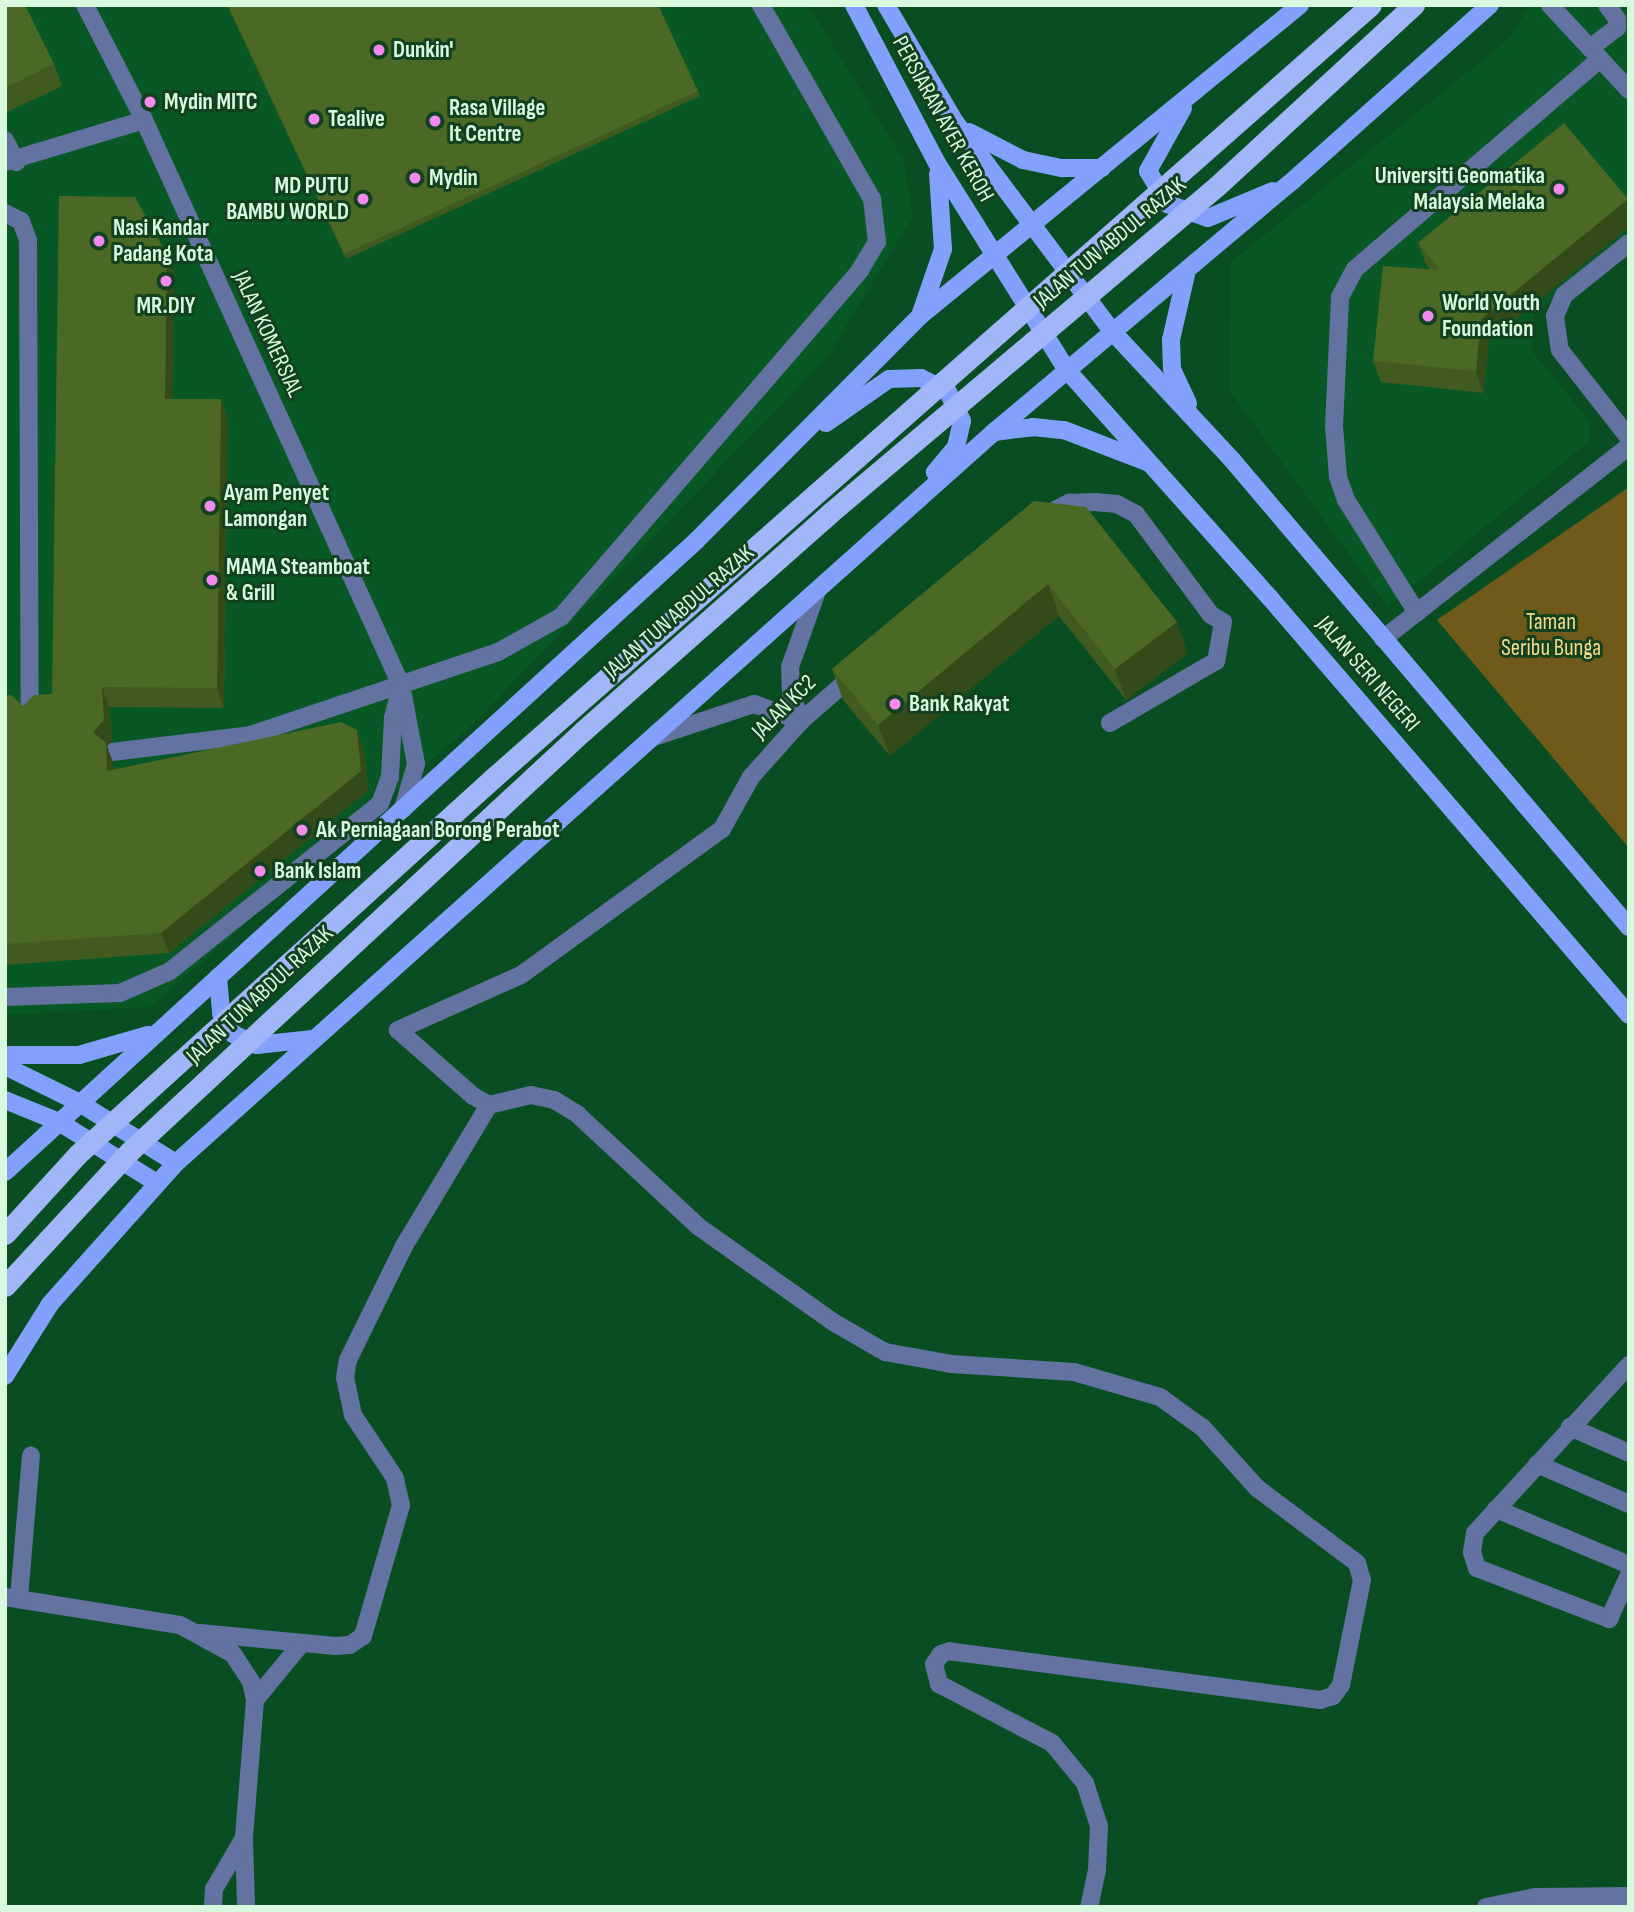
<!DOCTYPE html>
<style>
body{margin:0}
#map{position:relative;width:1634px;height:1912px;overflow:hidden;background:#094e22;font-family:"Sofia Sans Condensed",sans-serif}
div>[style]{position:absolute}
[style*='--x']{left:calc(var(--x)*1px);top:calc(var(--y)*1px);width:calc(var(--w)*1px);rotate:calc(var(--a)*1deg)}
.built>*{inset:0;background:#085826}
.green>*{inset:0;background:#705a1a}
.minor>*{height:18px;margin:-9px;padding:0 9px;transform-origin:9px;border-radius:9px;background:#6372a0}
.major>*{height:18px;margin:-9px;padding:0 9px;transform-origin:9px;border-radius:9px;background:#83a0fc}
.highway-bridge>*{height:21px;margin:-10.5px;padding:0 10.5px;transform-origin:10.5px;border-radius:10.5px;background:#a0b6f8}
.wall>*{inset:0;background:#405a1f}
.shaded-wall>*{inset:0;background:#344a19}
.building>*{inset:0;background:#4b6924}
.dots>*{width:19px;height:19px;translate:-50% -50%;box-sizing:border-box;border:4px solid #11411f;border-radius:50%}
span{translate:-50% -50%;white-space:nowrap;text-align:center;line-height:1.15;-webkit-text-stroke:6px #11411f;paint-order:stroke}
.poi-label{font-size:23px;color:#d9f9de;font-weight:700}
.left{translate:0 -50%;text-align:left}
.right{translate:-100% -50%;text-align:right}
.street-label{font-size:23px;color:#d9f9de}
.park-label{font-size:23px;color:#f9da89}
.frame{position:absolute;inset:0;border:7px solid #d9f9de;pointer-events:none}
</style>
<div id="map">
<div class="built">
<i style="clip-path:polygon(5px 5px,808px 5px,903px 159px,913px 217px,827px 357px,477px 720px,151px 1007px,5px 1015px)"></i>
<i style="clip-path:polygon(1530px 5px,1629px 5px,1629px 232px,1533px 315px,1532px 351px,1589px 421px,1589px 441px,1388px 607px,1229px 390px,1231px 262px,1509px 39px)"></i>
</div>
<div class="green">
<i style="clip-path:polygon(1629px 487px,1629px 848px,1437px 620px)"></i>
</div>
<div class="minor">
<i style="--x:85;--y:5;--w:129;--a:62.8"></i>
<i style="--x:144;--y:120;--w:621;--a:65.54"></i>
<i style="--x:401;--y:685;--w:80;--a:79.2"></i>
<i style="--x:416;--y:764;--w:47;--a:106.1"></i>
<i style="--x:1550;--y:5;--w:116;--a:47.1"></i>
<i style="--x:1590;--y:48;--w:34;--a:-37"></i>
<i style="--x:1617;--y:28;--w:9;--a:-90"></i>
<i style="--x:1617;--y:19;--w:17;--a:-126"></i>
<i style="--x:5;--y:140;--w:25;--a:63"></i>
<i style="--x:5;--y:162;--w:145;--a:-16.8"></i>
<i style="--x:5;--y:213;--w:18;--a:27"></i>
<i style="--x:21;--y:221;--w:20;--a:70"></i>
<i style="--x:28;--y:240;--w:475;--a:89.8"></i>
<i style="--x:1629;--y:243;--w:83;--a:141.3"></i>
<i style="--x:1564;--y:295;--w:23;--a:113"></i>
<i style="--x:1555;--y:316;--w:34;--a:82"></i>
<i style="--x:1560;--y:350;--w:112;--a:51.9"></i>
<i style="--x:1047;--y:514;--w:25;--a:-27"></i>
<i style="--x:1069;--y:503;--w:26;--a:-2"></i>
<i style="--x:1095;--y:502;--w:22;--a:5"></i>
<i style="--x:1117;--y:504;--w:21;--a:28"></i>
<i style="--x:1136;--y:514;--w:126;--a:53.4"></i>
<i style="--x:1211;--y:615;--w:14;--a:30"></i>
<i style="--x:1223;--y:622;--w:40;--a:100"></i>
<i style="--x:1216;--y:661;--w:123;--a:149.7"></i>
<i style="--x:1417;--y:613;--w:133;--a:-122.1"></i>
<i style="--x:1346;--y:500;--w:24;--a:-109"></i>
<i style="--x:1338;--y:477;--w:51;--a:-94.5"></i>
<i style="--x:1334;--y:426;--w:129;--a:-87.3"></i>
<i style="--x:1340;--y:297;--w:32;--a:-62"></i>
<i style="--x:1355;--y:269;--w:323;--a:-40.6"></i>
<i style="--x:1383;--y:639;--w:313;--a:-38.1"></i>
<i style="--x:856;--y:673;--w:73;--a:138.9"></i>
<i style="--x:801;--y:721;--w:75;--a:131.8"></i>
<i style="--x:751;--y:777;--w:60;--a:119.1"></i>
<i style="--x:722;--y:829;--w:248;--a:144"></i>
<i style="--x:521;--y:975;--w:135;--a:155.9"></i>
<i style="--x:398;--y:1030;--w:100;--a:41.3"></i>
<i style="--x:473;--y:1096;--w:18;--a:29"></i>
<i style="--x:489;--y:1105;--w:43;--a:-13.4"></i>
<i style="--x:531;--y:1095;--w:24;--a:12"></i>
<i style="--x:554;--y:1100;--w:27;--a:31"></i>
<i style="--x:577;--y:1114;--w:166;--a:42.8"></i>
<i style="--x:699;--y:1227;--w:164;--a:35.3"></i>
<i style="--x:833;--y:1322;--w:60;--a:30"></i>
<i style="--x:885;--y:1352;--w:67;--a:10.3"></i>
<i style="--x:951;--y:1364;--w:123;--a:3.7"></i>
<i style="--x:1074;--y:1372;--w:90;--a:16.2"></i>
<i style="--x:1160;--y:1397;--w:53;--a:35.8"></i>
<i style="--x:1203;--y:1428;--w:81;--a:48"></i>
<i style="--x:1257;--y:1488;--w:125;--a:36.9"></i>
<i style="--x:1357;--y:1563;--w:18;--a:74"></i>
<i style="--x:1362;--y:1580;--w:107;--a:101.3"></i>
<i style="--x:1341;--y:1685;--w:14;--a:126"></i>
<i style="--x:1333;--y:1696;--w:14;--a:163"></i>
<i style="--x:1320;--y:1700;--w:373;--a:-172.5"></i>
<i style="--x:950;--y:1651;--w:9;--a:162"></i>
<i style="--x:941;--y:1654;--w:12;--a:125"></i>
<i style="--x:934;--y:1664;--w:21;--a:76"></i>
<i style="--x:939;--y:1684;--w:127;--a:27.6"></i>
<i style="--x:1052;--y:1743;--w:52;--a:50.5"></i>
<i style="--x:1085;--y:1783;--w:45;--a:72"></i>
<i style="--x:1099;--y:1826;--w:44;--a:92.6"></i>
<i style="--x:1097;--y:1870;--w:38;--a:102"></i>
<i style="--x:801;--y:721;--w:29;--a:-110"></i>
<i style="--x:791;--y:694;--w:27;--a:-92"></i>
<i style="--x:790;--y:667;--w:81;--a:-70.4"></i>
<i style="--x:657;--y:736;--w:102;--a:-18.3"></i>
<i style="--x:754;--y:704;--w:50;--a:19.9"></i>
<i style="--x:112;--y:752;--w:139;--a:-7"></i>
<i style="--x:250;--y:735;--w:262;--a:-18.5"></i>
<i style="--x:498;--y:652;--w:72;--a:-29.1"></i>
<i style="--x:561;--y:617;--w:458;--a:-49.2"></i>
<i style="--x:860;--y:270;--w:33;--a:-59"></i>
<i style="--x:877;--y:242;--w:43;--a:-96.6"></i>
<i style="--x:872;--y:199;--w:224;--a:-119.8"></i>
<i style="--x:5;--y:997;--w:115;--a:-2"></i>
<i style="--x:120;--y:993;--w:55;--a:-23.7"></i>
<i style="--x:170;--y:971;--w:268;--a:-38.5"></i>
<i style="--x:380;--y:804;--w:29;--a:-70"></i>
<i style="--x:390;--y:777;--w:59;--a:-87.1"></i>
<i style="--x:393;--y:718;--w:34;--a:-76"></i>
<i style="--x:1629;--y:1365;--w:228;--a:132.5"></i>
<i style="--x:1475;--y:1533;--w:19;--a:99"></i>
<i style="--x:1472;--y:1552;--w:17;--a:73"></i>
<i style="--x:1477;--y:1568;--w:142;--a:21.1"></i>
<i style="--x:1609;--y:1619;--w:48;--a:-65.6"></i>
<i style="--x:1570;--y:1427;--w:64;--a:23.8"></i>
<i style="--x:1537;--y:1464;--w:100;--a:23.5"></i>
<i style="--x:1496;--y:1509;--w:144;--a:22.8"></i>
<i style="--x:5;--y:1597;--w:177;--a:9.1"></i>
<i style="--x:180;--y:1625;--w:60;--a:28.7"></i>
<i style="--x:233;--y:1654;--w:33;--a:57"></i>
<i style="--x:251;--y:1682;--w:18;--a:77"></i>
<i style="--x:255;--y:1700;--w:138;--a:94.6"></i>
<i style="--x:244;--y:1838;--w:69;--a:88.3"></i>
<i style="--x:19;--y:1598;--w:143;--a:-85.2"></i>
<i style="--x:200;--y:1633;--w:136;--a:5.5"></i>
<i style="--x:335;--y:1646;--w:15;--a:-4"></i>
<i style="--x:350;--y:1645;--w:16;--a:-35"></i>
<i style="--x:363;--y:1636;--w:136;--a:-73.8"></i>
<i style="--x:401;--y:1505;--w:28;--a:-103"></i>
<i style="--x:395;--y:1478;--w:76;--a:-123.7"></i>
<i style="--x:353;--y:1415;--w:38;--a:-102"></i>
<i style="--x:345;--y:1378;--w:18;--a:-81"></i>
<i style="--x:348;--y:1360;--w:127;--a:-63.8"></i>
<i style="--x:404;--y:1246;--w:165;--a:-58.9"></i>
<i style="--x:255;--y:1700;--w:74;--a:-50.5"></i>
<i style="--x:213;--y:1907;--w:18;--a:-87"></i>
<i style="--x:214;--y:1889;--w:59;--a:-59.5"></i>
<i style="--x:1486;--y:1907;--w:50;--a:-11.5"></i>
<i style="--x:1535;--y:1897;--w:94;--a:-0.6"></i>
</div>
<div class="major">
<i style="--x:854;--y:5;--w:178;--a:62.3"></i>
<i style="--x:937;--y:163;--w:243;--a:57.9"></i>
<i style="--x:1066;--y:369;--w:307;--a:48.3"></i>
<i style="--x:1270;--y:598;--w:550;--a:49.27"></i>
<i style="--x:886;--y:5;--w:136;--a:59.5"></i>
<i style="--x:955;--y:122;--w:260;--a:53.1"></i>
<i style="--x:1111;--y:330;--w:179;--a:47"></i>
<i style="--x:1233;--y:461;--w:612;--a:49.64"></i>
<i style="--x:1183;--y:108;--w:72;--a:119.1"></i>
<i style="--x:1148;--y:171;--w:39;--a:59"></i>
<i style="--x:1168;--y:204;--w:42;--a:19.3"></i>
<i style="--x:1208;--y:218;--w:70;--a:-22.6"></i>
<i style="--x:969;--y:132;--w:61;--a:27.4"></i>
<i style="--x:1023;--y:160;--w:40;--a:12"></i>
<i style="--x:1062;--y:168;--w:40;--a:0"></i>
<i style="--x:1187;--y:270;--w:72;--a:102.9"></i>
<i style="--x:1171;--y:340;--w:29;--a:88"></i>
<i style="--x:1172;--y:369;--w:38;--a:65"></i>
<i style="--x:921;--y:313;--w:68;--a:-71"></i>
<i style="--x:943;--y:249;--w:75;--a:-93.8"></i>
<i style="--x:826;--y:423;--w:77;--a:-34.9"></i>
<i style="--x:889;--y:379;--w:32;--a:-2"></i>
<i style="--x:921;--y:378;--w:30;--a:27"></i>
<i style="--x:948;--y:392;--w:32;--a:64"></i>
<i style="--x:962;--y:421;--w:27;--a:103"></i>
<i style="--x:956;--y:447;--w:33;--a:130"></i>
<i style="--x:994;--y:432;--w:39;--a:-7"></i>
<i style="--x:1033;--y:427;--w:31;--a:6"></i>
<i style="--x:1064;--y:430;--w:89;--a:21.1"></i>
<i style="--x:218;--y:977;--w:36;--a:85"></i>
<i style="--x:221;--y:1013;--w:24;--a:60"></i>
<i style="--x:233;--y:1034;--w:26;--a:25"></i>
<i style="--x:257;--y:1045;--w:54;--a:-6.3"></i>
<i style="--x:5;--y:1055;--w:74;--a:0"></i>
<i style="--x:79;--y:1055;--w:72;--a:-16.2"></i>
<i style="--x:5;--y:1066;--w:81;--a:26.3"></i>
<i style="--x:78;--y:1102;--w:115;--a:31.9"></i>
<i style="--x:5;--y:1100;--w:58;--a:22.2"></i>
<i style="--x:59;--y:1122;--w:115;--a:31.9"></i>
<i style="--x:5;--y:1172;--w:936;--a:-42.4"></i>
<i style="--x:696;--y:541;--w:317;--a:-45.1"></i>
<i style="--x:920;--y:316;--w:491;--a:-39.3"></i>
<i style="--x:5;--y:1376;--w:85;--a:-58"></i>
<i style="--x:50;--y:1304;--w:189;--a:-48.2"></i>
<i style="--x:176;--y:1163;--w:1097;--a:-41.79"></i>
<i style="--x:994;--y:432;--w:385;--a:-40.1"></i>
<i style="--x:1289;--y:184;--w:269;--a:-41.7"></i>
</div>
<div class="highway-bridge">
<i style="--x:5;--y:1234;--w:108;--a:-47.6"></i>
<i style="--x:78;--y:1154;--w:559;--a:-42.17"></i>
<i style="--x:492;--y:779;--w:1171;--a:-41.37"></i>
<i style="--x:5;--y:1286;--w:183;--a:-47.2"></i>
<i style="--x:129;--y:1152;--w:619;--a:-42.84"></i>
<i style="--x:583;--y:731;--w:329;--a:-41.4"></i>
<i style="--x:830;--y:513;--w:507;--a:-40.2"></i>
<i style="--x:1217;--y:186;--w:268;--a:-42.6"></i>
</div>
<div class="wall">
<i style="clip-path:polygon(5px 5px,54px 64px,62px 86px,5px 113px)"></i>
<i style="clip-path:polygon(227px 5px,698px 91px,700px 96px,346px 259px)"></i>
<i style="clip-path:polygon(1564px 123px,1489px 341px,1483px 393px,1381px 382px,1373px 361px,1430px 269px,1426px 264px,1418px 243px)"></i>
<i style="clip-path:polygon(167px 255px,174px 275px,172px 399px,221px 399px,228px 420px,224px 708px,109px 707px,112px 741px,107px 746px,113px 763px,113px 769px,364px 751px,368px 791px,169px 953px,5px 965px,5px 696px,23px 706px,52px 694px)"></i>
<i style="clip-path:polygon(1034px 501px,1188px 653px,1126px 700px,1059px 616px,890px 756px,843px 700px,832px 669px)"></i>
</div>
<div class="shaded-wall">
<i style="clip-path:polygon(1628px 199px,1629px 227px,1489px 341px,1483px 393px,1476px 371px,1481px 319px)"></i>
<i style="clip-path:polygon(167px 255px,174px 275px,172px 419px,165px 399px)"></i>
<i style="clip-path:polygon(221px 399px,228px 420px,224px 708px,217px 688px)"></i>
<i style="clip-path:polygon(1048px 584px,1059px 616px,890px 756px,878px 725px)"></i>
<i style="clip-path:polygon(1177px 622px,1188px 653px,1126px 700px,1115px 669px)"></i>
<i style="clip-path:polygon(102px 687px,109px 707px,112px 741px,107px 746px,113px 763px,115px 791px,93px 732px)"></i>
<i style="clip-path:polygon(357px 730px,364px 751px,368px 791px,169px 953px,161px 933px)"></i>
</div>
<div class="building">
<i style="clip-path:polygon(5px 5px,25px 5px,54px 64px,5px 88px)"></i>
<i style="clip-path:polygon(228px 5px,658px 5px,698px 91px,344px 254px)"></i>
<i style="clip-path:polygon(1564px 123px,1628px 199px,1481px 319px,1476px 371px,1373px 361px,1383px 266px,1440px 270px,1418px 243px)"></i>
<i style="clip-path:polygon(59px 196px,135px 197px,167px 255px,165px 399px,221px 399px,217px 688px,102px 687px,104px 720px,93px 732px,106px 743px,107px 771px,341px 722px,357px 730px,361px 771px,161px 933px,5px 944px,5px 696px,11px 695px,23px 706px,34px 695px,52px 694px)"></i>
<i style="clip-path:polygon(1034px 501px,1086px 507px,1177px 622px,1115px 669px,1048px 584px,878px 725px,832px 669px)"></i>
</div>
<div class="dots">
<i style="left:379px;top:50px;background:#f589ee"></i>
<i style="left:150px;top:102px;background:#f589ee"></i>
<i style="left:314px;top:119px;background:#f589ee"></i>
<i style="left:435px;top:121px;background:#f589ee"></i>
<i style="left:415px;top:178px;background:#f589ee"></i>
<i style="left:1559px;top:189px;background:#f589ee"></i>
<i style="left:363px;top:199px;background:#f589ee"></i>
<i style="left:99px;top:241px;background:#f589ee"></i>
<i style="left:166px;top:281px;background:#f589ee"></i>
<i style="left:1428px;top:316px;background:#f589ee"></i>
<i style="left:210px;top:506px;background:#f589ee"></i>
<i style="left:212px;top:580px;background:#f589ee"></i>
<i style="left:895px;top:704px;background:#f589ee"></i>
<i style="left:302px;top:830px;background:#f589ee"></i>
<i style="left:260px;top:871px;background:#f589ee"></i>
</div>
<div class="poi-label">
<span class="left" style="left:393px;top:50px">Dunkin'</span>
<span class="left" style="left:164px;top:102px">Mydin MITC</span>
<span class="left" style="left:449px;top:121px">Rasa Village<br>It Centre</span>
<span class="left" style="left:328px;top:119px">Tealive</span>
<span class="right" style="left:1545px;top:189px">Universiti Geomatika<br>Malaysia Melaka</span>
<span class="left" style="left:429px;top:178px">Mydin</span>
<span class="right" style="left:349px;top:199px">MD PUTU<br>BAMBU WORLD</span>
<span class="left" style="left:113px;top:241px">Nasi Kandar<br>Padang Kota</span>
<span class="left" style="left:1442px;top:316px">World Youth<br>Foundation</span>
<span style="left:166px;top:306px">MR.DIY</span>
<span class="left" style="left:224px;top:506px">Ayam Penyet<br>Lamongan</span>
<span class="left" style="left:226px;top:580px">MAMA Steamboat<br>&amp; Grill</span>
<span class="left" style="left:909px;top:704px">Bank Rakyat</span>
<span class="left" style="left:316px;top:830px">Ak Perniagaan Borong Perabot</span>
<span class="left" style="left:274px;top:871px">Bank Islam</span>
</div>
<div class="street-label">
<span style="left:943px;top:119px;rotate:61deg">PERSIARAN AYER KEROH</span>
<span style="left:1110px;top:243px;rotate:-40deg">JALAN TUN ABDUL RAZAK</span>
<span style="left:268px;top:334px;rotate:65deg">JALAN KOMERSIAL</span>
<span style="left:679px;top:612px;rotate:-41deg">JALAN TUN ABDUL RAZAK</span>
<span style="left:1368px;top:674px;rotate:49deg">JALAN SERI NEGERI</span>
<span style="left:784px;top:707px;rotate:-45deg">JALAN KC2</span>
<span style="left:260px;top:995px;rotate:-43deg">JALAN TUN ABDUL RAZAK</span>
</div>
<div class="park-label">
<span style="left:1551px;top:635px">Taman<br>Seribu Bunga</span>
</div>
<div class="frame"></div>
</div>
